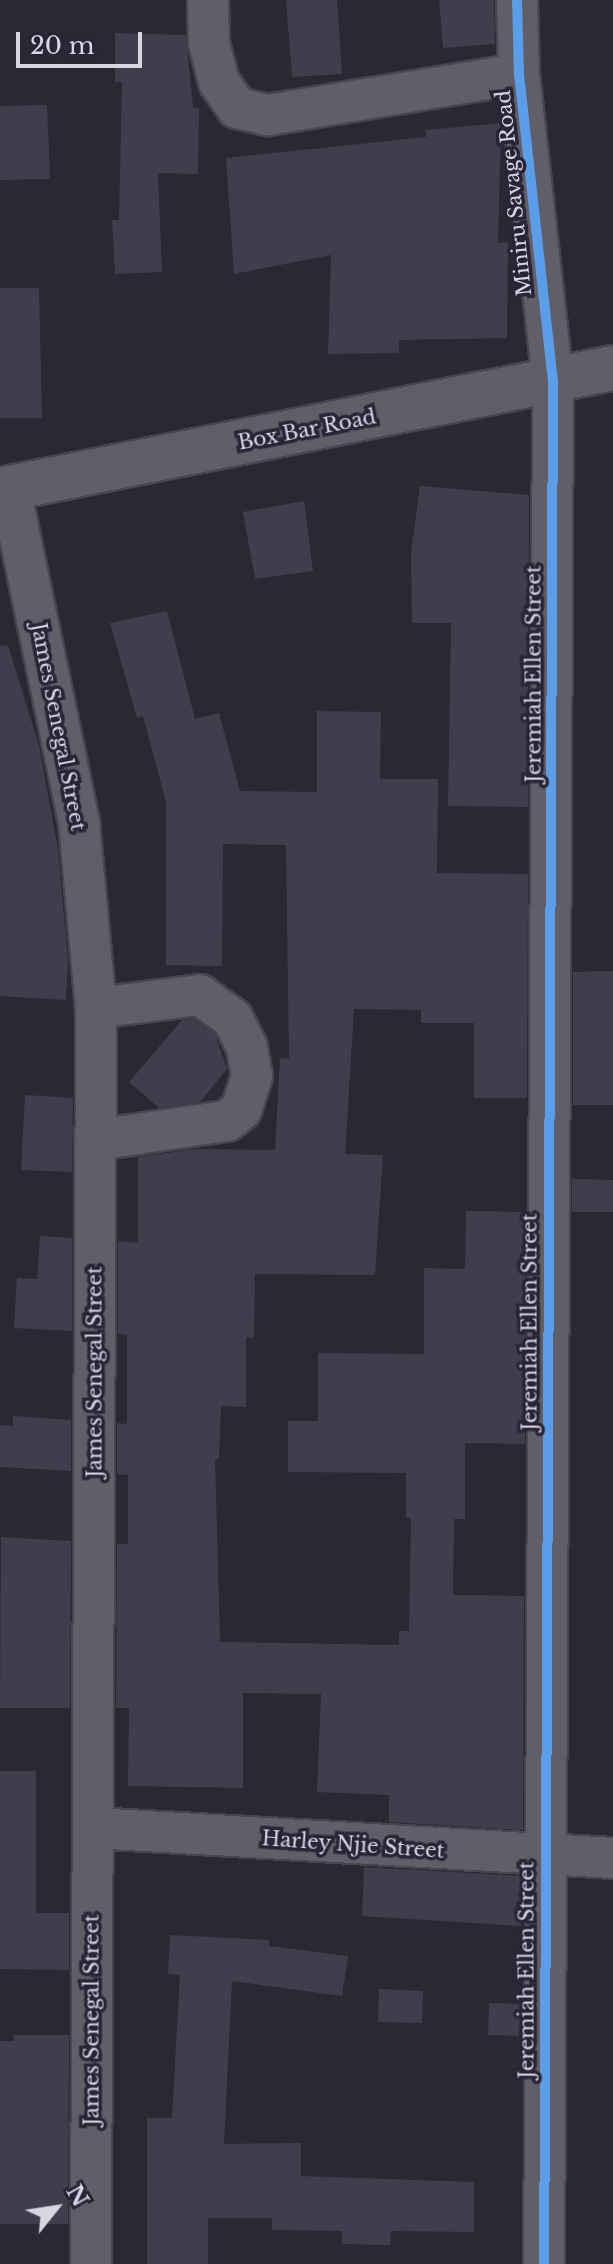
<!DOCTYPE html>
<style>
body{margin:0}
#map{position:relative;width:613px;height:2264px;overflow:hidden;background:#2b2833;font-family:"Libre Baskerville",serif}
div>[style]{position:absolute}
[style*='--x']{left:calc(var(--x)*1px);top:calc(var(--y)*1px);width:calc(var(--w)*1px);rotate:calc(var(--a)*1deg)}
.building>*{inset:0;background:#403e4d}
.roads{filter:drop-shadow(2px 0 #47454e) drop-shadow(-2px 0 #47454e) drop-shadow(0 2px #47454e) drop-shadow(0 -2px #47454e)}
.minor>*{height:40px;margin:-20px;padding:0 20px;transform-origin:20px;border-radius:20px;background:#615e67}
.tertiary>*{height:44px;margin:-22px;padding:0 22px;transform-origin:22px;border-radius:22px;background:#615e67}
.cycleway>*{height:10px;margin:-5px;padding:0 5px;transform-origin:5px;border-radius:5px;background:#5a9eea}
span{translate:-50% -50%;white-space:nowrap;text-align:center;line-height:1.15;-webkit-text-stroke:7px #2a2437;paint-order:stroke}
.street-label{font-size:20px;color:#d9d6e2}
.north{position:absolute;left:16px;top:2168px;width:80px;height:80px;-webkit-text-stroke:6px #2a2437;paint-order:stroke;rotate:60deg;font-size:22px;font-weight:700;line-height:32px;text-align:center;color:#d9d6e2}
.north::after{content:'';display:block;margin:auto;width:28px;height:36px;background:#d9d6e2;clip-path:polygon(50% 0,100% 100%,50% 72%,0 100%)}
.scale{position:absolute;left:16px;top:32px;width:126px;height:36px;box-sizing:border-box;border:4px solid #d9d6e2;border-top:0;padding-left:10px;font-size:24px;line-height:28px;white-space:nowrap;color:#d9d6e2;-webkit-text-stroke:6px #2a2437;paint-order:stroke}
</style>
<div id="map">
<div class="building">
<i style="clip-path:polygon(286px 0,337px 0,342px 74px,292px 77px)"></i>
<i style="clip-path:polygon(439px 0,494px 0,495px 44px,443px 48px)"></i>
<i style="clip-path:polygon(115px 33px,186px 35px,193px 108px,199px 108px,198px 174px,158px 173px,162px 272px,115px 274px,112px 220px,119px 220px,122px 82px,115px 82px)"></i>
<i style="clip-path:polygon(47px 105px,50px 179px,0 180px,0 106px)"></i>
<i style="clip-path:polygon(501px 123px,498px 243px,508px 242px,507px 338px,399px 340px,399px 353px,328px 354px,331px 255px,234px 274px,226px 158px,426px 137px,426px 130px)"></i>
<i style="clip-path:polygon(0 288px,39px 288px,42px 418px,0 418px)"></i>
<i style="clip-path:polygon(420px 486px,529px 495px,528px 807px,448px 806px,451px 623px,412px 623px,411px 552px)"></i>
<i style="clip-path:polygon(304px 501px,313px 571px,255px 579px,243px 512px)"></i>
<i style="clip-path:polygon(167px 611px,195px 719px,219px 713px,240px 791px,317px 792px,317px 711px,381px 712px,380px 779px,438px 779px,437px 873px,528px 874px,527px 1098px,474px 1098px,474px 1023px,421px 1023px,421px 1010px,354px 1009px,345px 1154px,383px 1155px,375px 1275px,255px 1274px,254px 1338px,246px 1337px,246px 1407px,221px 1406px,219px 1459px,215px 1459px,220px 1642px,399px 1645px,399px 1631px,409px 1631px,411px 1518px,406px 1518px,406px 1473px,288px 1472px,288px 1421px,318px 1421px,318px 1353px,424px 1354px,424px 1268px,465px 1269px,466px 1211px,526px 1212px,525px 1444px,465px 1443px,465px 1519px,454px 1519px,453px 1595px,524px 1596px,523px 1830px,389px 1822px,389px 1795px,317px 1792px,321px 1694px,243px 1693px,243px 1788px,128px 1786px,129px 1708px,116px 1708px,117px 1544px,128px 1544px,128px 1475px,117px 1474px,117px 1423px,127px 1424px,127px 1335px,118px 1334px,118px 1241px,138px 1243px,138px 1157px,196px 1149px,275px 1150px,280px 1058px,289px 1059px,286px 845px,223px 844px,222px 966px,166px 965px,166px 802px,143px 716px,137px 718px,110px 623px)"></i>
<i style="clip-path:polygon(8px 645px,39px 746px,58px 849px,68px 960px,66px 1000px,0 996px,0 646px)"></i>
<i style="clip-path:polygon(613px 971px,613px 1105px,573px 1105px,573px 972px)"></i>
<i style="clip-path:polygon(194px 1019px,215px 1034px,227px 1069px,200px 1102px,159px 1108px,129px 1082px,182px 1020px)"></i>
<i style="clip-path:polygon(25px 1095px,73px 1098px,72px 1172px,21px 1170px)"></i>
<i style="clip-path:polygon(572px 1179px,613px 1180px,613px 1212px,572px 1212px)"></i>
<i style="clip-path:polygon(40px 1236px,72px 1238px,72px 1331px,14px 1328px,17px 1278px,37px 1279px)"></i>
<i style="clip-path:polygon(13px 1416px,71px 1420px,71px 1471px,0 1467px,0 1425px,13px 1426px)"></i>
<i style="clip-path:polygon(1px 1537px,71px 1541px,70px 1708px,0 1708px)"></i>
<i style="clip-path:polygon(0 1771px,36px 1771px,36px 1913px,69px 1913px,69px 1970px,0 1969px)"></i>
<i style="clip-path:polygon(364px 1867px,523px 1876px,521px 1926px,362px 1916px)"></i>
<i style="clip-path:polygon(170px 1935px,269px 1940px,269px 1946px,348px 1956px,342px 1996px,232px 1981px,224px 2144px,301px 2143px,301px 2176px,474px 2182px,474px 2232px,391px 2231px,390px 2245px,342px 2244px,342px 2231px,272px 2230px,272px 2218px,208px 2218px,208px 2264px,147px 2264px,147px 2118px,172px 2118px,180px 1975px,168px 1974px)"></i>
<i style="clip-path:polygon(379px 1989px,423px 1991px,422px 2023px,378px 2022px)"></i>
<i style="clip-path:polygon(489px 2003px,522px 2004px,522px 2036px,488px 2035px)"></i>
<i style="clip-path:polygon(13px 2035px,69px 2035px,68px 2224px,0 2224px,0 2041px,14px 2041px)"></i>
</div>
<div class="roads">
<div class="minor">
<i style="--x:208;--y:0;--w:43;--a:88.7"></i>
<i style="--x:209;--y:43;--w:40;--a:75.6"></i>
<i style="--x:219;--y:82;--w:32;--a:55"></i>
<i style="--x:237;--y:108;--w:32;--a:13"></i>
<i style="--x:268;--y:115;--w:254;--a:-9.3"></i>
<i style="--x:517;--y:0;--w:74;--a:88.5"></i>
<i style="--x:519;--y:74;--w:309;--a:83.7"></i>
<i style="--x:553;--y:381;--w:1883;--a:90.27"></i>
<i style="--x:10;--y:489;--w:340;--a:78.3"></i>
<i style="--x:79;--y:822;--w:187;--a:84.8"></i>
<i style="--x:96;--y:1008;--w:1256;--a:90.23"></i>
<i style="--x:96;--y:1140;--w:132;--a:-8.3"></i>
<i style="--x:227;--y:1121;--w:18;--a:-38"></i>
<i style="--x:241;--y:1110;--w:36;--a:-72"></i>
<i style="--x:252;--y:1076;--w:29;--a:-100"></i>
<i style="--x:247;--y:1047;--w:31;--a:-117"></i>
<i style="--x:233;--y:1019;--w:41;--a:-144"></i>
<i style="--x:200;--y:995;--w:105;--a:172.9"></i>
<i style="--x:93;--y:1828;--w:521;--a:3.3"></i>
</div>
<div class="tertiary">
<i style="--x:0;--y:490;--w:625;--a:-11.26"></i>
</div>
</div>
<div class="cycleway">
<i style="--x:517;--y:0;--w:74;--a:88.5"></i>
<i style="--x:519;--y:74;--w:309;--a:83.7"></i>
<i style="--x:553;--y:381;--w:1883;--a:90.27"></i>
</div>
<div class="street-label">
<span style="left:514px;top:193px;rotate:-96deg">Miniru Savage Road</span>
<span style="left:307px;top:430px;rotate:-11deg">Box Bar Road</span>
<span style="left:534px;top:674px;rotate:-90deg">Jeremiah Ellen Street</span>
<span style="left:58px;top:727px;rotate:79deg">James Senegal Street</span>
<span style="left:530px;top:1322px;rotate:-90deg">Jeremiah Ellen Street</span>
<span style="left:95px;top:1372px;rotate:-90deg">James Senegal Street</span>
<span style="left:353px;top:1845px;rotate:4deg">Harley Njie Street</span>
<span style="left:527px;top:1970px;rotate:-90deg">Jeremiah Ellen Street</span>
<span style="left:92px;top:2020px;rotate:-90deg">James Senegal Street</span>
</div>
<div class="north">N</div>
<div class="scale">20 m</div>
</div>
